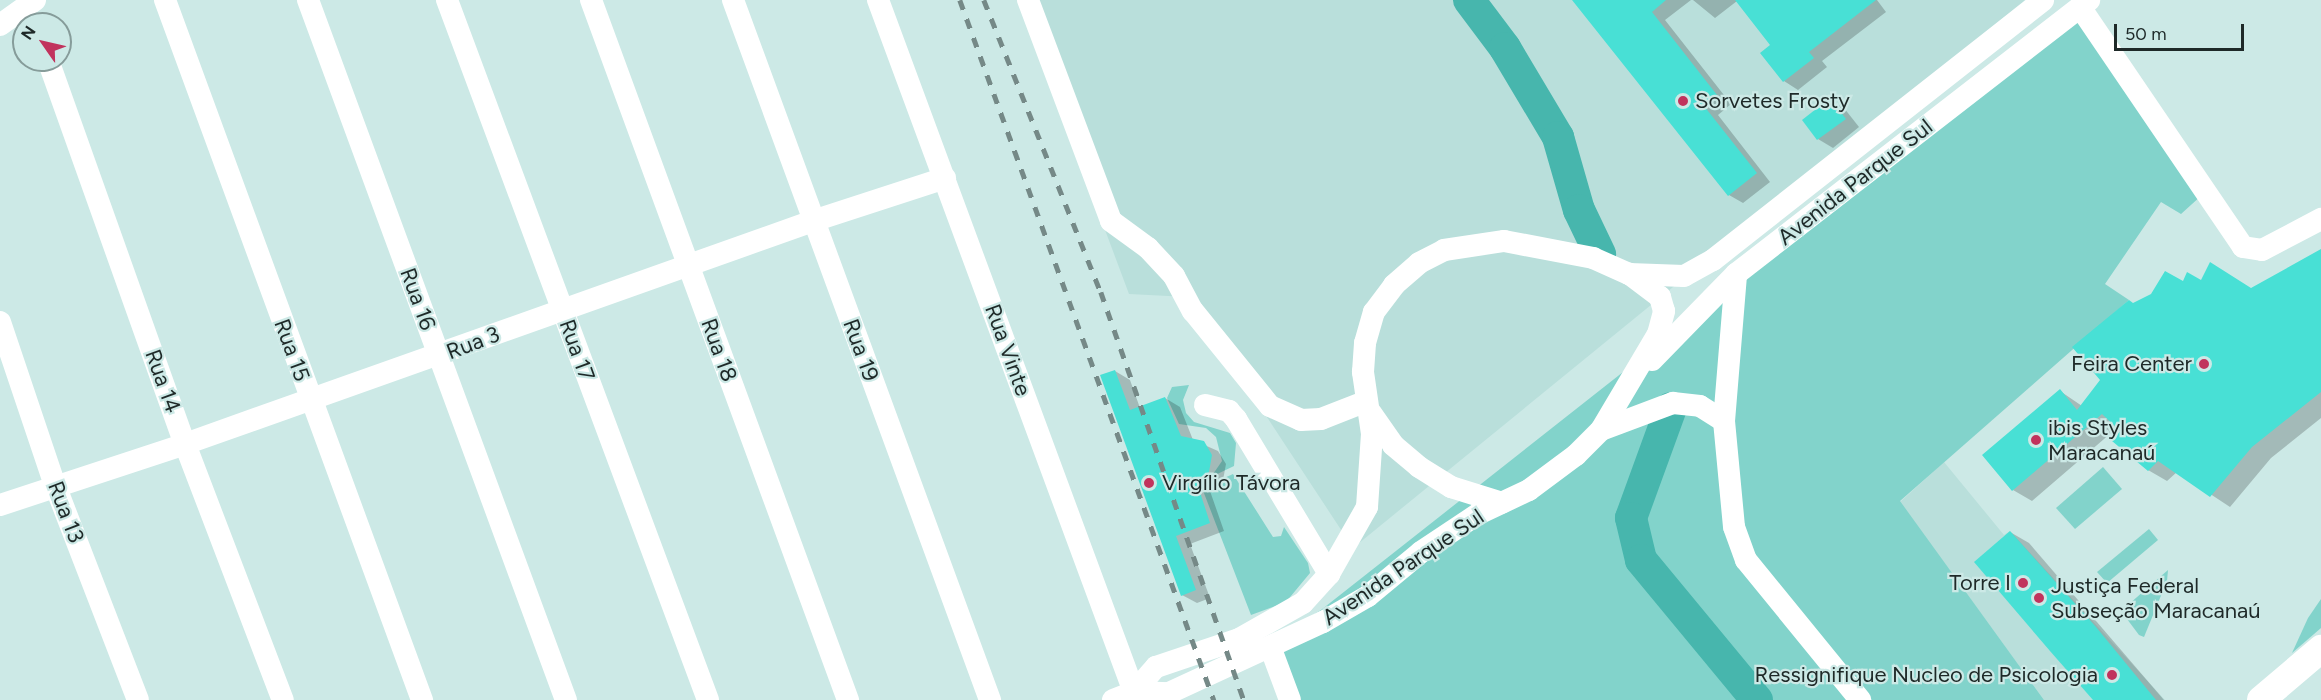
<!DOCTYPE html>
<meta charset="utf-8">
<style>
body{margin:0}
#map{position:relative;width:2321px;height:700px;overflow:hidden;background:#cce9e6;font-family:Figtree,sans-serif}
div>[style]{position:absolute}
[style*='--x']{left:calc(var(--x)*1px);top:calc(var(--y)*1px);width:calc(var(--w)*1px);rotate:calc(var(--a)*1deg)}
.built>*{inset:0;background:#b9dfdb}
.green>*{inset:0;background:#82d3cb}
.shadow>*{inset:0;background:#0003}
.river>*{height:32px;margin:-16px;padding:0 16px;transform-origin:16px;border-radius:16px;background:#47b6ad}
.building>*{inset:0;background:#48e0d5}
.minor>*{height:22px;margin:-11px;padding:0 11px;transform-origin:11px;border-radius:11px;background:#fff}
.major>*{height:28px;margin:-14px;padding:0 14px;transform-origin:14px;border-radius:14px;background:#fff}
.rail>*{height:4.5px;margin-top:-2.25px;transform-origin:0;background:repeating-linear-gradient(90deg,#758987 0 10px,transparent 0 20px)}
.dots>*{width:16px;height:16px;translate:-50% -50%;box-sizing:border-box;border:3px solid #cce9e6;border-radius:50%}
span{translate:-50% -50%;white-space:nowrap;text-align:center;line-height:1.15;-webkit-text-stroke:4.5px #cce9e6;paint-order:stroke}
.poi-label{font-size:22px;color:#1e2928}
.left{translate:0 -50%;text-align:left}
.right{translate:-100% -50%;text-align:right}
.street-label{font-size:22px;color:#1e2928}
.north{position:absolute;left:12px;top:12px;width:60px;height:60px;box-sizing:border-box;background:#cce9e6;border:2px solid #869c9a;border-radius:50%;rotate:304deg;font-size:16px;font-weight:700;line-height:24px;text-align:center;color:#1e2928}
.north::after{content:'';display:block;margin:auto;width:21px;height:27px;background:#c1335d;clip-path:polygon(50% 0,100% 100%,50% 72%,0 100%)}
.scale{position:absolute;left:2114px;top:24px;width:130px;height:27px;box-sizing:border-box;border:3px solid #1e2928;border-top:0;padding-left:8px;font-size:18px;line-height:21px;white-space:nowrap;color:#1e2928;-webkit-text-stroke:4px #cce9e6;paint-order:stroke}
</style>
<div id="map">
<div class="built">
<i style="clip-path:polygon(1019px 0,2025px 0,1353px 548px,1188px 297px,1129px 294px)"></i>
<i style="clip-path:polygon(1944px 462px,2004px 535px,2010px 531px,2165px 700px,2044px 700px,1900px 502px)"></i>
</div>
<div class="green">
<i style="clip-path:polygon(2075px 16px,2202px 195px,2181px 214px,2161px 202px,2105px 284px,2129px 300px,1900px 501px,2044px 700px,1292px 700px,1271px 642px,1321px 610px)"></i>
<i style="clip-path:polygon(1189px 385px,1183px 400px,1186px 413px,1194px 422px,1230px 433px,1236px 443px,1234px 466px,1211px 477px,1222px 461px,1216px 437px,1206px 428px,1179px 424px,1167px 398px,1172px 387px)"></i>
<i style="clip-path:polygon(2103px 467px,2122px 489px,2075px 529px,2056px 508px)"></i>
<i style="clip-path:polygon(1233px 474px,1273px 537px,1281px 536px,1284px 527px,1308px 563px,1310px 573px,1286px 602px,1251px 615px,1202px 488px)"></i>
<i style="clip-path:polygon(2149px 529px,2158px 540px,2107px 583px,2097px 572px)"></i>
<i style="clip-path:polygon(2168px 570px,2167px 581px,2144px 637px,2139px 635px,2121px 611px)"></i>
<i style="clip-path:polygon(2321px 599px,2321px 628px,2292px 653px,2308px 618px)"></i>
</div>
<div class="shadow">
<i style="clip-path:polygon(1574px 0,1691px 0,1665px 20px,1731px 104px,1718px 115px,1770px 182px,1743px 203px,1729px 195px)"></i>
<i style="clip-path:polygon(1693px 0,1877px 0,1886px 12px,1822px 61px,1827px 67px,1798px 90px,1784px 81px,1772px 46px,1737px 1px,1715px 18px)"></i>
<i style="clip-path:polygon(1830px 100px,1844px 108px,1859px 127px,1833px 148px,1818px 139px,1804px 120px)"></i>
<i style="clip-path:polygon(2321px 251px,2321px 418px,2271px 458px,2230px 507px,2177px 472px,2167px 481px,2148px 470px,2118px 427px,2032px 501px,2013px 490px,2060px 391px,2082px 406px,2102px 380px,2134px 304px,2183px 283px,2252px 289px)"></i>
<i style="clip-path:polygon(1115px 371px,1130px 380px,1140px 408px,1165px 398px,1180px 407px,1193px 440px,1218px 451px,1226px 464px,1223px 480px,1210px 491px,1224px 531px,1190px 544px,1210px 598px,1197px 603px,1182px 595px)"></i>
<i style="clip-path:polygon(2010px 532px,2029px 543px,2164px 700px,2094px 700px)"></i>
</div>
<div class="river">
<i style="--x:1469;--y:0;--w:60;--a:53.1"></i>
<i style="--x:1505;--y:48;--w:104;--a:59.2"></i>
<i style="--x:1558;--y:137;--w:76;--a:74"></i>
<i style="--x:1579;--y:210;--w:49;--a:64.5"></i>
<i style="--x:1671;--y:408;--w:117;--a:110"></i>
<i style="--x:1631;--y:518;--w:43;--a:76.6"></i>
<i style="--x:1641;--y:560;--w:182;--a:50.4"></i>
</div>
<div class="building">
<i style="clip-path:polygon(1572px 0,1666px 0,1652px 12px,1717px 95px,1704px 106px,1757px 173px,1728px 196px)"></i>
<i style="clip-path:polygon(1735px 0,1876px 0,1809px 52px,1814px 58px,1783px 82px,1760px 53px,1770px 45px)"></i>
<i style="clip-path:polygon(1830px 98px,1846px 119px,1817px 140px,1802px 120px)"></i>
<i style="clip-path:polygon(2321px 249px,2321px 392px,2252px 447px,2210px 497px,2158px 461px,2148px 471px,2112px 441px,2120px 431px,2102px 414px,2012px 491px,1982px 455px,2060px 389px,2077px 410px,2100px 380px,2072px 347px,2129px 300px,2133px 303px,2151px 294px,2165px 271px,2183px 281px,2187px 272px,2201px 280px,2210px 262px,2251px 288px)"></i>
<i style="clip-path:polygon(1115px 370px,1130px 410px,1165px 397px,1181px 436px,1204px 441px,1212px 455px,1209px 472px,1197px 483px,1210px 523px,1176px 536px,1196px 590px,1181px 596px,1100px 375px)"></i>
<i style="clip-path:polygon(2010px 531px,2096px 627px,2156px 700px,2093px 700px,2050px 651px,1974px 562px)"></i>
</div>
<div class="minor">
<i style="--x:165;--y:0;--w:746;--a:69.84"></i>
<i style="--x:308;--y:0;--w:746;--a:69.77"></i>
<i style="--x:447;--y:0;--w:747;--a:69.55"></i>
<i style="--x:591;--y:0;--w:746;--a:69.84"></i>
<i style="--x:733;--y:0;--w:746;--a:69.84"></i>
<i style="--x:878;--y:0;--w:746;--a:69.7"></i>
<i style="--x:1028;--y:0;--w:236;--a:69.4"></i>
<i style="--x:1111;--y:221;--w:46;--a:36.1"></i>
<i style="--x:1148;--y:248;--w:38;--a:47"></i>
<i style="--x:1174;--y:276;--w:40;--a:62"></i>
<i style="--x:1193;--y:311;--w:122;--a:51"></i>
<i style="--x:1270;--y:406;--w:34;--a:24"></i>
<i style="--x:1301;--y:420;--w:20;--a:-3"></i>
<i style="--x:1321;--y:419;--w:49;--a:-21.4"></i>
<i style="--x:2080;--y:7;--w:290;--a:55.8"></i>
<i style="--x:2243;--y:247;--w:19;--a:9"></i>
<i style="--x:2262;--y:250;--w:67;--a:-27.7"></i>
<i style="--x:0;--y:25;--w:43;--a:-35.5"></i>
<i style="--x:48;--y:60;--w:408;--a:70.4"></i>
<i style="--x:185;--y:444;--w:274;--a:69.1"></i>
<i style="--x:0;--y:322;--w:172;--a:71.4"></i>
<i style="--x:55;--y:485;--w:230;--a:68.9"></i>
<i style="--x:1652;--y:360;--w:120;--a:-45.7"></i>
<i style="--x:1736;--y:274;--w:447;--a:-37.8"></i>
<i style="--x:1205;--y:405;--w:25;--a:14"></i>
<i style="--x:1229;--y:411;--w:11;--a:49"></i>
<i style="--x:1236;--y:419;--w:181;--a:59"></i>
<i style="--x:1371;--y:413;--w:39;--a:55"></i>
<i style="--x:1393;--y:445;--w:34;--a:40"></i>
<i style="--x:1419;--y:467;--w:38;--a:32"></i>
<i style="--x:1451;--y:487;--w:53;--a:17.4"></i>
<i style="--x:1724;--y:421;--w:147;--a:-85.3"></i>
<i style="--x:1601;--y:430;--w:77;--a:-20.6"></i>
<i style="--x:1673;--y:403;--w:27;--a:6"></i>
<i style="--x:1700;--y:406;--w:28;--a:32"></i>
<i style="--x:1724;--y:421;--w:106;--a:84.6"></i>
<i style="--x:1734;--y:527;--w:35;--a:70"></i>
<i style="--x:1746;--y:560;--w:181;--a:50.8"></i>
<i style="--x:0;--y:505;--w:195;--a:-18.2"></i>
<i style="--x:185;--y:444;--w:666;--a:-19.55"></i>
<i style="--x:813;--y:221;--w:139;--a:-18"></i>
<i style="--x:1271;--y:649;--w:54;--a:69.6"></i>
<i style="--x:1134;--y:692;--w:33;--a:-49"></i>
<i style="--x:1156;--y:667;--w:88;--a:-18.6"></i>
<i style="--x:1239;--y:639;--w:73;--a:-29.4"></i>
<i style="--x:1303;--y:603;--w:39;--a:-48"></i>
<i style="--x:1329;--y:574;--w:77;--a:-60.4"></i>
<i style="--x:1367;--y:507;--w:73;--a:-86.1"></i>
<i style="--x:1372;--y:434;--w:63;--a:-98.3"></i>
<i style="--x:1363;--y:372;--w:29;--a:-86"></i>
<i style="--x:1365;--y:343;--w:32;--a:-74"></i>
<i style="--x:1374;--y:312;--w:34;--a:-53"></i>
<i style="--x:1394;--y:285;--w:33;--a:-41"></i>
<i style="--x:1419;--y:263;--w:28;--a:-27"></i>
<i style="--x:1444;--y:250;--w:61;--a:-8.5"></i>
<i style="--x:1504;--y:241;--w:91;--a:10.8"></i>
<i style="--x:1593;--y:258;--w:39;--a:24"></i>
<i style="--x:1629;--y:274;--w:55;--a:2.1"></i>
<i style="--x:1684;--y:276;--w:33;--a:-29"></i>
<i style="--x:1713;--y:260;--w:420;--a:-38.2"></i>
<i style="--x:1113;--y:700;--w:22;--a:-21"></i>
<i style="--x:1134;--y:692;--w:35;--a:2"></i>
<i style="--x:1169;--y:693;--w:170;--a:-24.8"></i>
<i style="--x:1323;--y:622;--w:52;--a:-30"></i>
<i style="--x:1368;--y:596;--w:69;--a:-39.7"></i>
<i style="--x:1421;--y:552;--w:69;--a:-33.7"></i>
<i style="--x:1478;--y:514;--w:56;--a:-25.2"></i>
<i style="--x:1529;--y:490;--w:59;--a:-36.7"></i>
<i style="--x:1576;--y:455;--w:35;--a:-45"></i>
<i style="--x:1601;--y:430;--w:112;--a:-59.3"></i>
<i style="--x:1658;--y:334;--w:24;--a:-75"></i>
<i style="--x:1664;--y:311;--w:15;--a:-106"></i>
<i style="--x:1660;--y:297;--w:39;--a:-143"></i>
</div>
<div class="major">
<i style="--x:2261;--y:700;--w:79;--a:-40.4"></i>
</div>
<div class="rail">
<i style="--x:960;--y:0;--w:745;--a:70.06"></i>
<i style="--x:984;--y:0;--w:315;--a:68.2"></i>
<i style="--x:1101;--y:292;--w:432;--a:70.7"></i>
</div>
<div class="dots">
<i style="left:1683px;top:101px;background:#c1335d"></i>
<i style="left:2204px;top:364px;background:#c1335d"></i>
<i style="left:2036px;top:440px;background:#c1335d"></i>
<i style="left:1149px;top:483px;background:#c1335d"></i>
<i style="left:2023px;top:583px;background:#c1335d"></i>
<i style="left:2039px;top:598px;background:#c1335d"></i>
<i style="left:2112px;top:675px;background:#c1335d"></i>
</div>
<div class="poi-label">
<span class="left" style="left:1695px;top:101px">Sorvetes Frosty</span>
<span class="right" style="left:2192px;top:364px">Feira Center</span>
<span class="left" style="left:2048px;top:440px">ibis Styles<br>Maracanaú</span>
<span class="left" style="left:1162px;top:483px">Virgílio Távora</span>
<span class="right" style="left:2011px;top:583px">Torre I</span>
<span class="left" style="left:2051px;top:598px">Justiça Federal<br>Subseção Maracanaú</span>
<span class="right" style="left:2098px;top:675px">Ressignifique Nucleo de Psicologia</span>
</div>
<div class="street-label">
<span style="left:1855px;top:182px;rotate:-38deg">Avenida Parque Sul</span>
<span style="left:418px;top:299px;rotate:70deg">Rua 16</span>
<span style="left:473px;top:343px;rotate:-21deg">Rua 3</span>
<span style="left:292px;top:350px;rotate:70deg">Rua 15</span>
<span style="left:577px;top:350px;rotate:70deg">Rua 17</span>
<span style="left:719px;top:350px;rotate:70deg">Rua 18</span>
<span style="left:861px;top:350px;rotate:70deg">Rua 19</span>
<span style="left:1008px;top:350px;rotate:70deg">Rua Vinte</span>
<span style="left:163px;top:381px;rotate:70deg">Rua 14</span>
<span style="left:66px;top:512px;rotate:69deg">Rua 13</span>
<span style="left:1403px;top:567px;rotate:-34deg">Avenida Parque Sul</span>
</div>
<div class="north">N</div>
<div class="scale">50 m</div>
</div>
